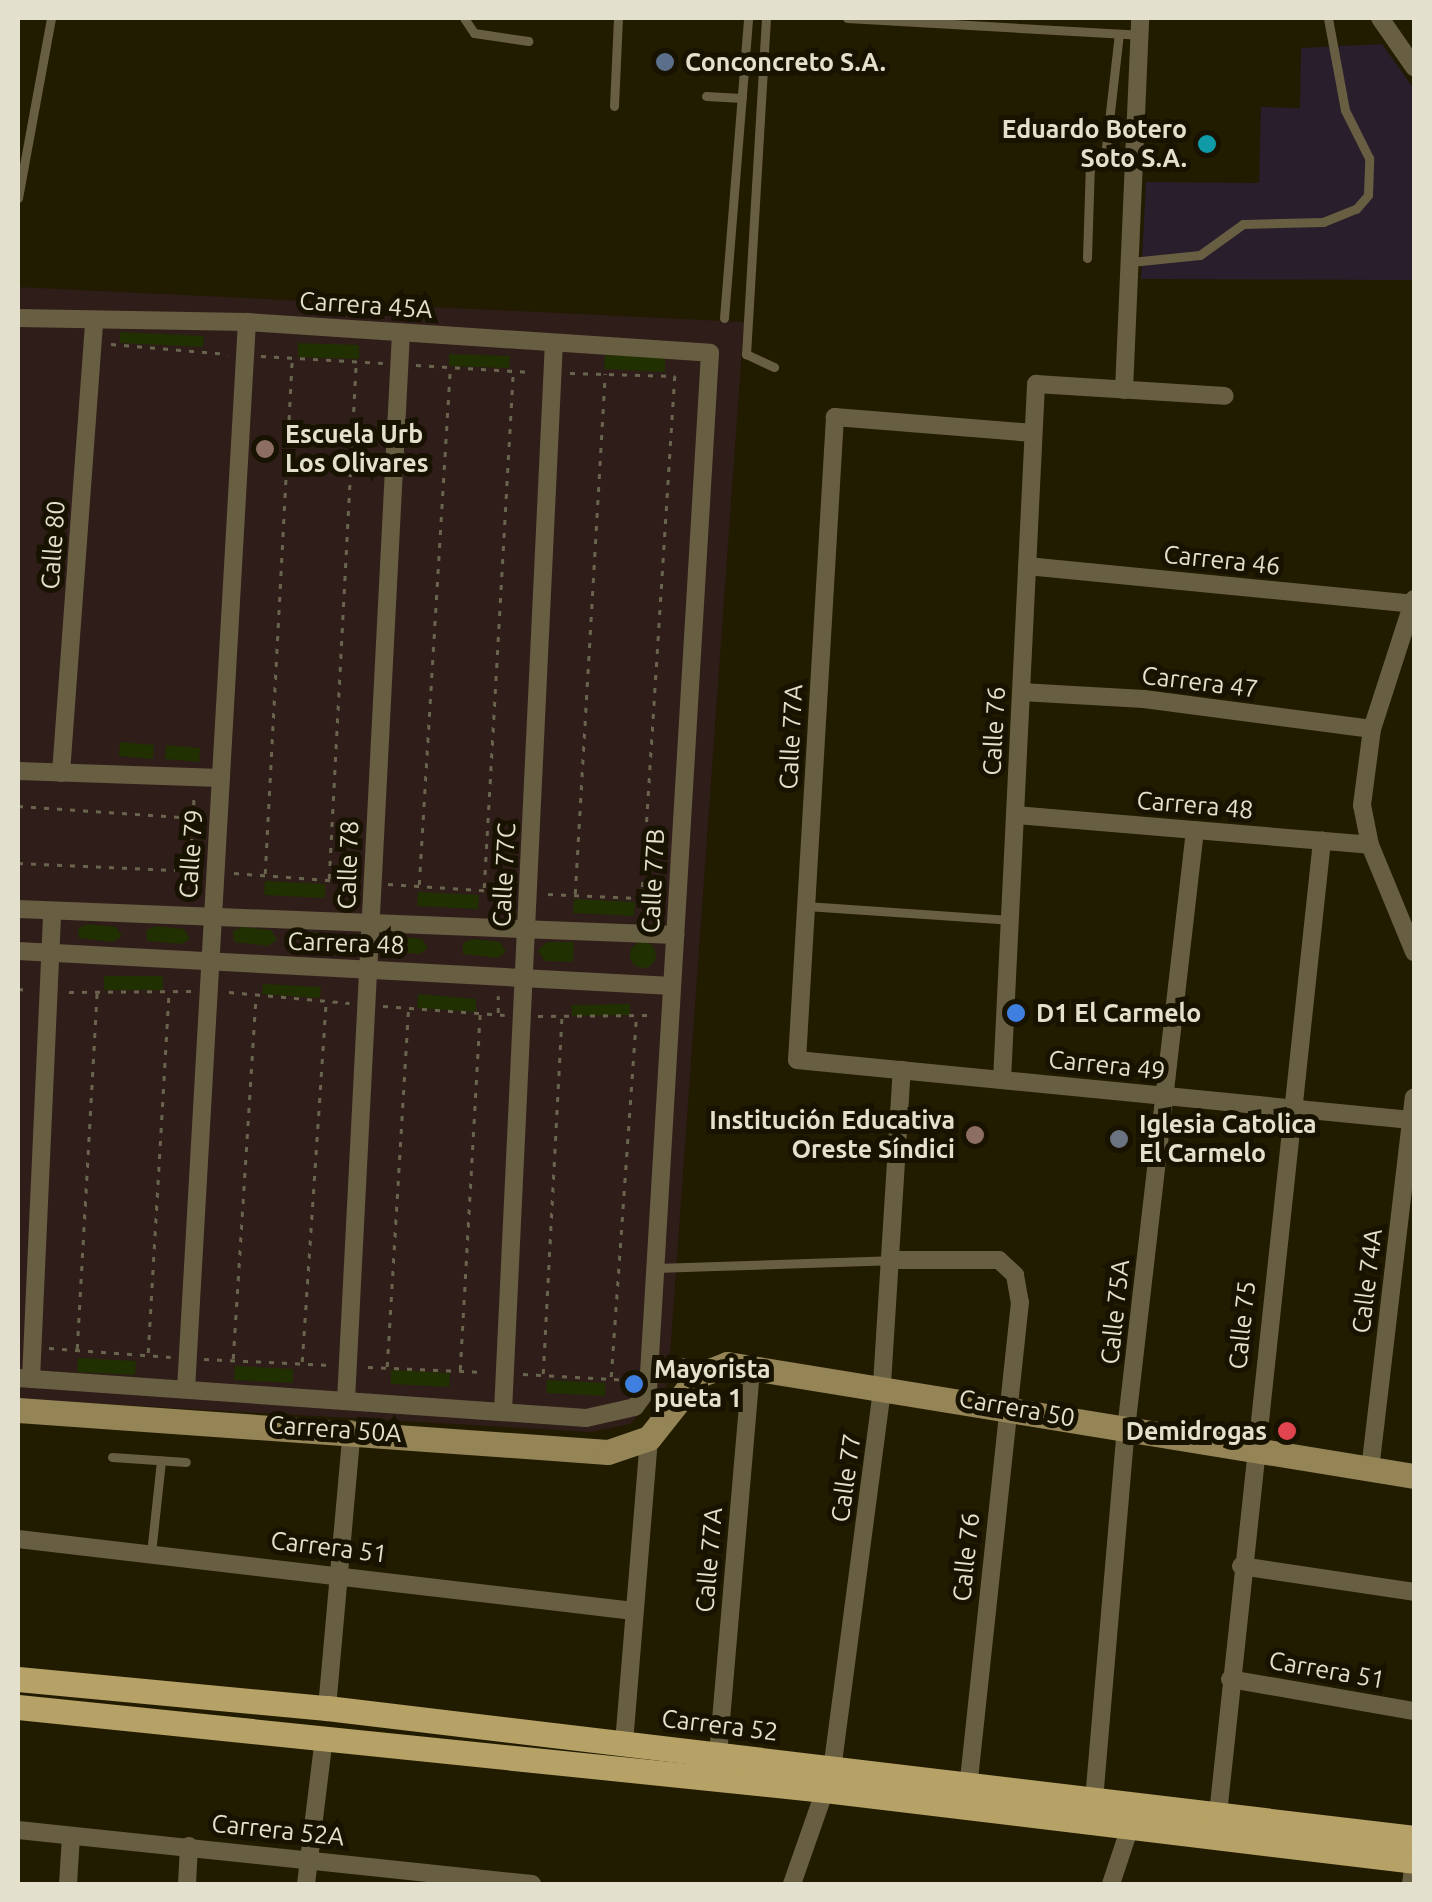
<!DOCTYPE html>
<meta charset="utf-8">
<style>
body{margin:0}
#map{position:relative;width:1432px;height:1902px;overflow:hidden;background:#211b00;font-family:Ubuntu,sans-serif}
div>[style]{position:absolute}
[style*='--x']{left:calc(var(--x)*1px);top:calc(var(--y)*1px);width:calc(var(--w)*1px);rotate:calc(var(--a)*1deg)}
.commercial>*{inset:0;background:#2f1d19}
.industrial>*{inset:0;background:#291e2b}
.green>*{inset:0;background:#203000}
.round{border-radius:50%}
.path>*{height:2.5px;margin-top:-1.25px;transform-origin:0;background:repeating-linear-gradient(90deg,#69644d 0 5px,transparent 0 13px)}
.lane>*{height:9px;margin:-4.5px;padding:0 4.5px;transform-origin:4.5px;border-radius:4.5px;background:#685e42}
.street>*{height:18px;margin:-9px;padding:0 9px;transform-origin:9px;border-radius:9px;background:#685e42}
.secondary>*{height:25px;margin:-12.5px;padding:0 12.5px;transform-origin:12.5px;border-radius:12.5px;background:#948456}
.primary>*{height:25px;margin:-12.5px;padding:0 12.5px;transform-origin:12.5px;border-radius:12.5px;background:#b6a166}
.dots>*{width:28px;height:28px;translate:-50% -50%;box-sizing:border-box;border:5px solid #181200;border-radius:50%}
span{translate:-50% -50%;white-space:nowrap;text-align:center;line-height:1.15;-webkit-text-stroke:10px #181200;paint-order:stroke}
.poi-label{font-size:25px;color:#e3e0ce;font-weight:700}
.left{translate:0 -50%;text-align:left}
.right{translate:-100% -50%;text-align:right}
.street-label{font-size:25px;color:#e3e0ce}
.frame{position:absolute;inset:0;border:20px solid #e3e0ce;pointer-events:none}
</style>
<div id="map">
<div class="commercial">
<i style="clip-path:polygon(18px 287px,744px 322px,668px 1384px,630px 1424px,591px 1432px,18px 1399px)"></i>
</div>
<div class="industrial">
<i style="clip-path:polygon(1382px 44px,1414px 89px,1414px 280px,1141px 279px,1146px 182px,1259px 183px,1261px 107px,1300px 108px,1301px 48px)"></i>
</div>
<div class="green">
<i style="clip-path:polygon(120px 332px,204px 336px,203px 347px,120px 343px)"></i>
<i style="clip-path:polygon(298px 343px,359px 345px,359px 359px,298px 357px)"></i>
<i style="clip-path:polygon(449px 354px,510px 356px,509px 368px,449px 366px)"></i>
<i style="clip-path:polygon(605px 355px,665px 358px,665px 372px,604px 369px)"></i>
<i style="clip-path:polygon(120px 742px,154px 745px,153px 759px,119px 756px)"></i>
<i style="clip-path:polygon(166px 745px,200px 748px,199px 762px,165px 759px)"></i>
<i style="clip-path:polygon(265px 881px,325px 884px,325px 898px,264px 895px)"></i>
<i style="clip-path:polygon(418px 892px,479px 895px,478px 909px,417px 906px)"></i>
<i style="clip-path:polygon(574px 899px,635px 902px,634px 916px,573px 913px)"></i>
<i style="clip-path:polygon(88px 924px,116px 927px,122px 936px,113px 942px,79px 938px,78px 928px)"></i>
<i style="clip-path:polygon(156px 926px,184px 929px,190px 939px,181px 944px,147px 941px,146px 930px)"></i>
<i style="clip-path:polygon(243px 927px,271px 930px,277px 940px,268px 946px,234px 942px,233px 931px)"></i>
<i style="clip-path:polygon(312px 932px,340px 935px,346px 944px,337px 950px,303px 947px,302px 936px)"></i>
<i style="clip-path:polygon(395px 936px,422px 939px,428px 948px,420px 954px,385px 951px,385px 940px)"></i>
<i style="clip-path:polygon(473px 939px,500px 942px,506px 952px,498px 958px,463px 954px,463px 943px)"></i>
<i style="clip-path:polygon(547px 942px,574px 942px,573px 962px,545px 961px,538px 951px)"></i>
<i class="round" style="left:630px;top:942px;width:26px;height:26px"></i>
<i style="clip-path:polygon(104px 976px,163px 976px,163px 990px,104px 990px)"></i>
<i style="clip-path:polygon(263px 984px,321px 987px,320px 998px,262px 994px)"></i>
<i style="clip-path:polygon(418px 994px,476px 999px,476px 1012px,417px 1008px)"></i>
<i style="clip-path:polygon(630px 1004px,630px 1015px,572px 1016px,571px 1005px)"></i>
<i style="clip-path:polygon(78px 1358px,136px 1361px,135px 1375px,77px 1372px)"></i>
<i style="clip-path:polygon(235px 1366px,293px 1369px,293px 1383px,234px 1380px)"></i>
<i style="clip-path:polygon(391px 1370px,450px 1373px,449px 1387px,391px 1384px)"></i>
<i style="clip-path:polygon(547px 1380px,605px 1383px,605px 1396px,546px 1393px)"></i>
</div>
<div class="path">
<i style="--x:111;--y:344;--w:117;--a:4.9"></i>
<i style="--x:261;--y:356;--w:122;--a:3.3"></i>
<i style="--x:416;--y:365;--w:116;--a:3.5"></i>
<i style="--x:570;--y:373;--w:105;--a:1.6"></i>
<i style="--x:675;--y:376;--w:523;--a:93.62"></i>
<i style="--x:18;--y:806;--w:174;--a:3.9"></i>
<i style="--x:18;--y:863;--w:178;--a:2.6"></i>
<i style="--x:234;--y:873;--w:121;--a:4.3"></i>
<i style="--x:265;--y:874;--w:517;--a:-87"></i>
<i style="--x:329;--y:879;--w:518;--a:-87.01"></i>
<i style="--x:388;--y:884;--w:122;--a:3.8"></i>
<i style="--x:419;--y:885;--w:517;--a:-86.56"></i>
<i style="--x:484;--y:888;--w:517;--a:-86.78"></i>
<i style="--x:548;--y:894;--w:112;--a:2.6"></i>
<i style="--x:575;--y:894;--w:521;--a:-86.7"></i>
<i style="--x:188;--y:896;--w:102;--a:-86.6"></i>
<i style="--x:342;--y:904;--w:22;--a:-87"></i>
<i style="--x:501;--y:910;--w:17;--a:-90"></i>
<i style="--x:657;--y:917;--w:17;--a:-87"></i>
<i style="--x:18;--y:989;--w:13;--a:4"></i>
<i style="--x:69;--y:992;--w:122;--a:-0.5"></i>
<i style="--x:229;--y:992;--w:121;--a:5.2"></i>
<i style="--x:383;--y:1006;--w:122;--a:4.2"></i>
<i style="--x:498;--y:1013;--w:17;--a:-90"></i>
<i style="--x:538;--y:1016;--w:112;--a:-0.5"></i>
<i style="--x:49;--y:1348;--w:122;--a:4.2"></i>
<i style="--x:77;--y:1349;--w:358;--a:-86.8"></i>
<i style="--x:148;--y:1353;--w:362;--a:-86.7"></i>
<i style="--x:204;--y:1359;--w:126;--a:2.7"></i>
<i style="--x:233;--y:1359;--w:363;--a:-86.4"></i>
<i style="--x:302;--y:1362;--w:362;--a:-86.2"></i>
<i style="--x:669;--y:1362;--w:16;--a:-11"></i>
<i style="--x:368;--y:1367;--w:117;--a:2.4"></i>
<i style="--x:387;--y:1367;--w:358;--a:-86.6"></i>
<i style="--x:460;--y:1370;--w:358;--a:-86.8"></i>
<i style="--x:523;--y:1374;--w:107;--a:3.2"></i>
<i style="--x:543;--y:1374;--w:358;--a:-87"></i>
<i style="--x:611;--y:1377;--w:362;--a:-86"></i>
</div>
<div class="lane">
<i style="--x:464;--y:18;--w:18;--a:56"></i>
<i style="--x:474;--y:33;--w:55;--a:8.4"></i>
<i style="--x:766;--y:18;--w:337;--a:93.4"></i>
<i style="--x:746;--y:354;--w:31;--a:25"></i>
<i style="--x:847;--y:18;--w:292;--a:3.3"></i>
<i style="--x:706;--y:96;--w:36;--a:3"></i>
<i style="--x:614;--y:106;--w:88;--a:-87.4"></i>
<i style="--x:1105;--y:156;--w:123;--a:-83.5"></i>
<i style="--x:18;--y:198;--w:183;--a:-79.6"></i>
<i style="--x:1087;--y:258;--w:97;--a:-88.2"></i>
<i style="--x:1090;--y:161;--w:44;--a:-5.2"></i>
<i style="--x:1131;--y:262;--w:69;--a:-5.8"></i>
<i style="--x:1200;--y:255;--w:53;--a:-35.8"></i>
<i style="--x:1243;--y:224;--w:80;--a:-1.4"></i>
<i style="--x:1323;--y:222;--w:35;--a:-22"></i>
<i style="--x:1356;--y:209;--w:18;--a:-49"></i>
<i style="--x:1368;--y:195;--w:37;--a:-88"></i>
<i style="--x:1369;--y:158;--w:54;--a:-116.6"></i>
<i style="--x:1345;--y:110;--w:94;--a:-100.5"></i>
<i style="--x:724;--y:318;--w:301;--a:-85.4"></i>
<i style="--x:806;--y:906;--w:204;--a:3.9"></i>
<i style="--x:655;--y:1268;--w:235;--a:-1.9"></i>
<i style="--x:112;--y:1457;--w:74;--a:3.9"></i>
<i style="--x:151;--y:1553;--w:93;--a:-83.8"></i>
</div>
<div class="street">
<i style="--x:1380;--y:18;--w:60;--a:55.2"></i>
<i style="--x:18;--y:318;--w:229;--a:1"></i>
<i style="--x:247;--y:322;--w:464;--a:3.8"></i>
<i style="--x:710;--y:353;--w:1038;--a:93.42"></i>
<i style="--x:648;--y:1389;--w:22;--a:126"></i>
<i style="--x:635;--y:1407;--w:50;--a:167.3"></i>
<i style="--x:586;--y:1418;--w:569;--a:-175.97"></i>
<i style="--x:1124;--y:390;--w:372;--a:-87.5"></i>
<i style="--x:1033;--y:433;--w:199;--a:-175.4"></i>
<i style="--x:835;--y:417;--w:644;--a:93.38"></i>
<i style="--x:797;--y:1060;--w:617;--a:5.58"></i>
<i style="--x:1027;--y:566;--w:387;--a:5.6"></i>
<i style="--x:1414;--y:599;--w:137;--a:107.9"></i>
<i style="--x:1372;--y:729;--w:77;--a:97.5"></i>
<i style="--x:1362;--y:805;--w:41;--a:78.7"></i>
<i style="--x:1370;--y:845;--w:116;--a:67.6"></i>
<i style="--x:1021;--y:692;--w:123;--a:3.3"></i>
<i style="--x:1144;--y:699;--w:230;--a:7.5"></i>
<i style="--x:18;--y:771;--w:203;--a:2"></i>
<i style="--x:61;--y:773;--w:453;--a:-85.8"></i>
<i style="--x:1015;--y:815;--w:356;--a:4.8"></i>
<i style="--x:18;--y:909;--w:658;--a:2.27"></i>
<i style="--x:18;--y:951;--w:655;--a:3.06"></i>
<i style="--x:1002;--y:1080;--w:697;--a:-87.2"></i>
<i style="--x:1036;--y:384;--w:189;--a:3.6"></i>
<i style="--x:892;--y:1260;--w:107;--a:0"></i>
<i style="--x:999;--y:1260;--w:22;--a:43"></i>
<i style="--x:1015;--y:1275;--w:27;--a:80"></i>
<i style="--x:1020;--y:1302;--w:486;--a:96.1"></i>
<i style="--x:31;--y:1379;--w:468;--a:-87.4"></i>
<i style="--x:186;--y:1389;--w:1069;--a:-86.73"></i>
<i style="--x:346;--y:1400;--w:1069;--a:-87.05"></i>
<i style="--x:503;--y:1411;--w:1069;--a:-87.27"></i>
<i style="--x:1370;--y:1470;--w:375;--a:-83.3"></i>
<i style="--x:18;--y:1539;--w:620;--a:6.67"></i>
<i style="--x:1241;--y:1566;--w:175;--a:8.5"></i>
<i style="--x:1230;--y:1679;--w:187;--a:9.9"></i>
<i style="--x:327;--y:1708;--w:280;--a:-84.9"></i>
<i style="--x:624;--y:1743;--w:306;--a:-85.3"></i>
<i style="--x:718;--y:1755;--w:387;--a:-85.1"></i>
<i style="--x:1094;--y:1800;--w:363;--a:-85.1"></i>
<i style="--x:1125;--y:1438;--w:612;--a:-83.43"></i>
<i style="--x:1218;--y:1814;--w:979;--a:-83.9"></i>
<i style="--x:18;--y:1830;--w:517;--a:6"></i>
<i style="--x:68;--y:1884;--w:48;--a:-86.4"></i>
<i style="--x:187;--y:1884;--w:38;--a:-87"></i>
<i style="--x:306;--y:1884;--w:147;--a:-83"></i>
<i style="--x:792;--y:1884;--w:121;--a:-70.7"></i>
<i style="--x:832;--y:1770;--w:373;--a:-82.5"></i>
<i style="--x:881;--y:1400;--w:331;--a:-86.4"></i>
<i style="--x:1111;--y:1884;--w:63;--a:-71.6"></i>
<i style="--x:1411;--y:1884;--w:23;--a:-83"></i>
</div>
<div class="secondary">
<i style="--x:18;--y:1410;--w:591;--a:4.07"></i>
<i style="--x:608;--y:1452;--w:43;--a:-18.9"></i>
<i style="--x:649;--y:1438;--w:80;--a:-51.6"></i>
<i style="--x:699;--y:1375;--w:30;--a:-21"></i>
<i style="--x:727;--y:1364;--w:696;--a:9.26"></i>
</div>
<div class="primary">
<i style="--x:18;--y:1679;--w:310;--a:5.4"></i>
<i style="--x:327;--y:1708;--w:1095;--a:6.82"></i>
<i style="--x:18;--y:1707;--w:811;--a:5.87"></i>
<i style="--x:825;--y:1790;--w:593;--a:6.87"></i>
</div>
<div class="dots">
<i style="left:665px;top:62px;background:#5c6f8a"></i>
<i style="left:1207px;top:144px;background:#0f9aa8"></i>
<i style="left:265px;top:449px;background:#8d6e63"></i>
<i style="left:1016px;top:1013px;background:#3f7fe0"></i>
<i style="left:975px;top:1135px;background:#8d6e63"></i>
<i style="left:1119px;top:1139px;background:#6b7280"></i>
<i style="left:634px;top:1384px;background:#3f7fe0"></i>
<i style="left:1287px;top:1431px;background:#e0444e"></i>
</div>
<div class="poi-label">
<span class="left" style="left:685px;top:62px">Conconcreto S.A.</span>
<span class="right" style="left:1187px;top:144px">Eduardo Botero<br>Soto S.A.</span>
<span class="left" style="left:285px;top:449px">Escuela Urb<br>Los Olivares</span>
<span class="left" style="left:1036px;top:1013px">D1 El Carmelo</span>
<span class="right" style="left:955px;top:1135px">Institución Educativa<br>Oreste Síndici</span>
<span class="left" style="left:1139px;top:1139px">Iglesia Catolica<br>El Carmelo</span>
<span class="left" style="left:654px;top:1384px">Mayorista<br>pueta 1</span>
<span class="right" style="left:1267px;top:1431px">Demidrogas</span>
</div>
<div class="street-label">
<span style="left:366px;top:305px;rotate:4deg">Carrera 45A</span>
<span style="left:53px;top:545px;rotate:-86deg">Calle 80</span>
<span style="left:1222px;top:560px;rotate:6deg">Carrera 46</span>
<span style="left:1200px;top:682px;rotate:7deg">Carrera 47</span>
<span style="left:994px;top:731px;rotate:-87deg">Calle 76</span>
<span style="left:791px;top:737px;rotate:-87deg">Calle 77A</span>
<span style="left:1195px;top:805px;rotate:5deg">Carrera 48</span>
<span style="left:191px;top:854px;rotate:-86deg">Calle 79</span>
<span style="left:348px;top:865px;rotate:-88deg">Calle 78</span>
<span style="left:504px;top:875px;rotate:-87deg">Calle 77C</span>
<span style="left:653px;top:881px;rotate:-87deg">Calle 77B</span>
<span style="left:346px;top:943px;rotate:2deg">Carrera 48</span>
<span style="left:1107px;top:1065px;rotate:6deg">Carrera 49</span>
<span style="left:1367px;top:1281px;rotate:-83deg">Calle 74A</span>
<span style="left:1115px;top:1312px;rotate:-84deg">Calle 75A</span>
<span style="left:1242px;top:1325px;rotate:-84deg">Calle 75</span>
<span style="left:1017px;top:1408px;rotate:10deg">Carrera 50</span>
<span style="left:335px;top:1429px;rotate:4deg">Carrera 50A</span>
<span style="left:846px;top:1478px;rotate:-82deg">Calle 77</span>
<span style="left:329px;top:1547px;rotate:7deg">Carrera 51</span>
<span style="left:966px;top:1557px;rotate:-84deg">Calle 76</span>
<span style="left:709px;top:1560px;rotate:-85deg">Calle 77A</span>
<span style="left:1327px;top:1670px;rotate:10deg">Carrera 51</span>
<span style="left:720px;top:1725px;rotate:7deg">Carrera 52</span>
<span style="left:278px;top:1830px;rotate:6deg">Carrera 52A</span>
</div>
<div class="frame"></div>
</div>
